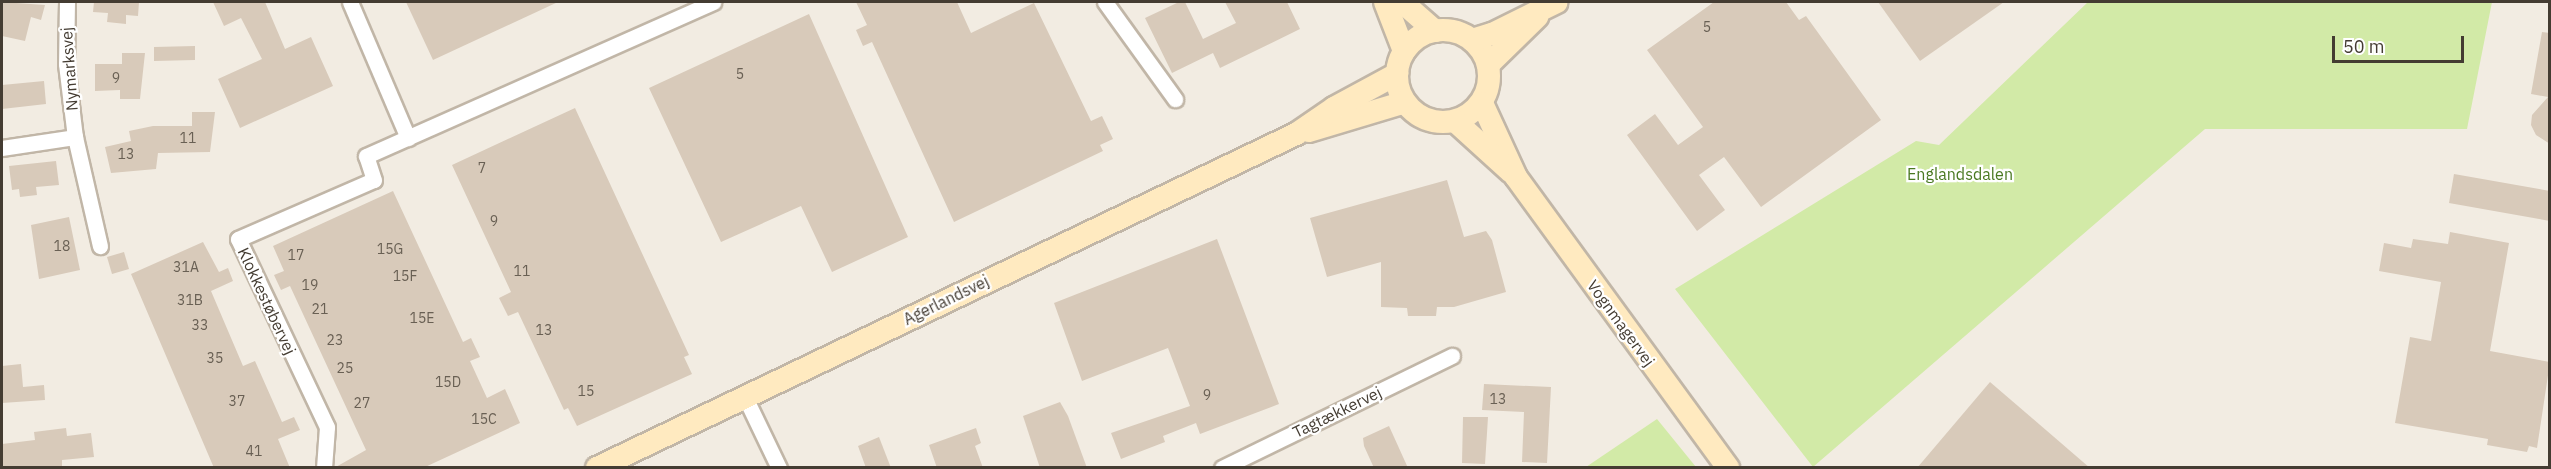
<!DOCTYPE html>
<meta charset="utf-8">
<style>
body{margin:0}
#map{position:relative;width:2551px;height:469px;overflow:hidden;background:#f2ece2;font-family:"IBM Plex Sans",sans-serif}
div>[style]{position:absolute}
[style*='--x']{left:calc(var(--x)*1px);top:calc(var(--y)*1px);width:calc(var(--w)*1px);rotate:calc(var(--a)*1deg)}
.green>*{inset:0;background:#d2eaa7}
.building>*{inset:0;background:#d8caba}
.roads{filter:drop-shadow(2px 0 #c1b6a7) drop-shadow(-2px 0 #c1b6a7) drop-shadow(0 2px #c1b6a7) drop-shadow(0 -2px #c1b6a7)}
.street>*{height:15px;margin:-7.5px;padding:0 7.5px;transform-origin:7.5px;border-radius:7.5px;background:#fff}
.secondary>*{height:22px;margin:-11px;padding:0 11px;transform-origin:11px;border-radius:11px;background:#ffeac0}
.secondary>.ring{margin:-11px;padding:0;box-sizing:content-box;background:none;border:22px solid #ffeac0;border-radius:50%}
span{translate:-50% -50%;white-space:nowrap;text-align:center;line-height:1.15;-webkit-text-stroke:4.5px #fff;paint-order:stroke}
.number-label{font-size:14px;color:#696054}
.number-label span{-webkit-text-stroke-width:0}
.street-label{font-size:16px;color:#443c32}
.park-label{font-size:16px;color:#4a7922}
.frame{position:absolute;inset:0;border:3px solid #443c32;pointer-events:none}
.scale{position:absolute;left:2332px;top:36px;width:132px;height:27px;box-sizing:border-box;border:3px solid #443c32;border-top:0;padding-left:8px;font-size:18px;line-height:21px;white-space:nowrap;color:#443c32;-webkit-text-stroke:4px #fff;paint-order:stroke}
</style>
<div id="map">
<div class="green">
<i style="clip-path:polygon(2088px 2px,2492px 2px,2467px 129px,2205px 129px,1813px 467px,1675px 289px,1916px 141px,1939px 145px)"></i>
<i style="clip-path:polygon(1657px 419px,1696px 467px,1586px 467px)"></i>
</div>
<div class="building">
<i style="clip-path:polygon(2px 2px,45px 5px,41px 20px,31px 17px,25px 41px,2px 36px)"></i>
<i style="clip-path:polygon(94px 2px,139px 2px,138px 16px,126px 15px,126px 24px,107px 22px,108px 13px,93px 12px)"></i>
<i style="clip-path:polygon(213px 2px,265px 2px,285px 49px,311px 37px,333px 86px,240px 128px,218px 79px,262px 59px,241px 18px,224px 26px)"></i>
<i style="clip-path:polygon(406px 2px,558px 2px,433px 60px)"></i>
<i style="clip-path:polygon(856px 2px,957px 2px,971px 33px,1034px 3px,1091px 121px,1102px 116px,1113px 139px,1100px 145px,1103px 151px,954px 222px,872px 42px,863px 46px,856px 30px,867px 25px)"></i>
<i style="clip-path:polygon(1179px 2px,1185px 2px,1203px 39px,1236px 23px,1225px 2px,1287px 2px,1300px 29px,1220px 68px,1213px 53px,1172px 73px,1145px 18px)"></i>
<i style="clip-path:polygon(1714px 2px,1786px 2px,1799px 20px,1806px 16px,1881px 120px,1761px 207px,1724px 157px,1699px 175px,1725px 210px,1697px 231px,1627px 135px,1655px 114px,1678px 145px,1703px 127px,1647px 50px)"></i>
<i style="clip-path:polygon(1878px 2px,2004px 2px,1920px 61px)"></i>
<i style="clip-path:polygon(809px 14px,908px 237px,832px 272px,801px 206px,721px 242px,649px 88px)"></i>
<i style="clip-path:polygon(2542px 32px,2550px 33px,2550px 144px,2536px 135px,2531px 125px,2532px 115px,2548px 97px,2531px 94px)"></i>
<i style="clip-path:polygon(195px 46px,195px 60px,154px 61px,154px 47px)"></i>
<i style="clip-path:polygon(122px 53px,145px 53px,140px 99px,120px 99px,120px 90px,95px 91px,95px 64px,122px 64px)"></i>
<i style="clip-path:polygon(44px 81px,46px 104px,2px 109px,2px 85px)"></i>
<i style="clip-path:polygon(575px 108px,689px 355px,684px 357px,692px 374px,577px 426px,568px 408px,564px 410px,518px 312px,508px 316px,499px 298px,511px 292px,452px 165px)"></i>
<i style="clip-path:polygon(192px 112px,215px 112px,210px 152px,158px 153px,156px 169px,111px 173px,105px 147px,131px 141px,129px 131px,153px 126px,192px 126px)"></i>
<i style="clip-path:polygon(56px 161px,59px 185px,36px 187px,37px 195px,20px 197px,19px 189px,12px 190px,9px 166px)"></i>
<i style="clip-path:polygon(2454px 174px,2550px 191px,2550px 221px,2449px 203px)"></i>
<i style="clip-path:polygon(1447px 180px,1464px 237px,1486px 231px,1492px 240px,1506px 292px,1454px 307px,1437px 307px,1436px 316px,1408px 316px,1407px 308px,1381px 307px,1381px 262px,1327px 277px,1310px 218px)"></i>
<i style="clip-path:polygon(393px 191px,463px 342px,471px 338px,480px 357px,470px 361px,487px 398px,505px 389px,520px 423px,423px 468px,334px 468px,366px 450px,290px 286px,281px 290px,274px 275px,284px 271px,273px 246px)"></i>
<i style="clip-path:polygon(69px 217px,80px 270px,39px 279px,31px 225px)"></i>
<i style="clip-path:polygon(2450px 232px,2509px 243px,2490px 351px,2550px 362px,2537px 448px,2529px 446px,2527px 452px,2487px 445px,2488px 439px,2395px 423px,2410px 337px,2431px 341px,2441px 282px,2379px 271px,2384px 243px,2411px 248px,2413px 239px,2448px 244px)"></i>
<i style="clip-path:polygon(1217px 239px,1279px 404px,1200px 434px,1196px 423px,1163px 436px,1165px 442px,1121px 459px,1111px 433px,1190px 406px,1168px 348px,1082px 381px,1054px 303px)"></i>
<i style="clip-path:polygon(203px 242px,219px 272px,228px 268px,233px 281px,211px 291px,243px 366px,255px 361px,282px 422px,294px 417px,300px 430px,278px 439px,290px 468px,214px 468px,131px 274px)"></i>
<i style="clip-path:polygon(124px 252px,129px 269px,112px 274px,107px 257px)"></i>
<i style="clip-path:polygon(21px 364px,23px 387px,44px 385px,45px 400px,2px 403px,2px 366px)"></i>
<i style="clip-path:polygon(1990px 382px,2090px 468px,1917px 468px)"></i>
<i style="clip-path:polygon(1484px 384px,1551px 387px,1547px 463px,1522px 462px,1524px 412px,1482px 410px)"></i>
<i style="clip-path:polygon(1060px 402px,1068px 416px,1087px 468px,1040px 468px,1023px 416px)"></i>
<i style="clip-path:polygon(1463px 417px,1488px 417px,1485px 464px,1462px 463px)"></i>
<i style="clip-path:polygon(1389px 426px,1408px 468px,1374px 468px,1364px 446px,1363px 438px)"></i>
<i style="clip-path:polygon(66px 428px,67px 436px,91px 433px,94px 457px,62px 460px,62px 468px,2px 468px,2px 444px,35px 440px,34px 432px)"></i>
<i style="clip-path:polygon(976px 428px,981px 443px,975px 446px,983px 468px,937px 468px,929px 445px)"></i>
<i style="clip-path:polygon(879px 437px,891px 468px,866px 468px,858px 446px)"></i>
</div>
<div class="roads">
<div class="street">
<i style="--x:67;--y:2;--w:62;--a:90.9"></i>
<i style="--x:66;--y:64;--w:74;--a:83"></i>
<i style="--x:75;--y:137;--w:112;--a:77.1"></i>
<i style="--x:350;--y:2;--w:148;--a:66.9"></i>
<i style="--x:1105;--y:2;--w:120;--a:54.2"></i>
<i style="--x:2;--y:148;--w:74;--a:-8.6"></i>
<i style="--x:745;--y:397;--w:79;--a:64.4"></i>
<i style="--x:324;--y:468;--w:41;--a:-85.8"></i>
<i style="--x:327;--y:427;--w:208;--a:-115.3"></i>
<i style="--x:238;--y:239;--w:148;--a:-23.5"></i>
<i style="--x:374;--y:180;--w:25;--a:-108"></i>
<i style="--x:366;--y:156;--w:380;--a:-23.9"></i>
<i style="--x:1222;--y:468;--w:256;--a:-26"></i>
</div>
<div class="secondary">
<i style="--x:1385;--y:2;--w:53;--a:68.8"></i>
<i style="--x:1402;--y:2;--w:44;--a:41.3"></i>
<i class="ring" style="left:1397px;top:30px;width:70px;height:70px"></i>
<i style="--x:1472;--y:40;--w:21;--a:-17"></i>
<i style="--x:1492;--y:34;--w:72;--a:-26.2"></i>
<i style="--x:1488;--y:65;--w:69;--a:-44.4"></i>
<i style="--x:1482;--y:103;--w:81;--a:65.3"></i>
<i style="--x:1516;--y:177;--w:360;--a:53.9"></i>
<i style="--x:1455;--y:121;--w:76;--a:42.3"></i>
<i style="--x:1309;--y:131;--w:100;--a:-16.8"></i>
<i style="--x:597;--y:468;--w:775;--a:-25.54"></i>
<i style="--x:1296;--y:134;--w:46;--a:-34.4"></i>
<i style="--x:1334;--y:108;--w:72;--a:-28.4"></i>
</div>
</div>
<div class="number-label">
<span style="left:1707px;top:27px">5</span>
<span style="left:740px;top:74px">5</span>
<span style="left:116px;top:78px">9</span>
<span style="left:188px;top:138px">11</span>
<span style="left:126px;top:154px">13</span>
<span style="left:482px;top:168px">7</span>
<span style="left:494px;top:221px">9</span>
<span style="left:62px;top:246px">18</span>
<span style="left:390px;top:249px">15G</span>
<span style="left:296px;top:255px">17</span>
<span style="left:186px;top:267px">31A</span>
<span style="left:522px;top:271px">11</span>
<span style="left:405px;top:276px">15F</span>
<span style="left:310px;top:285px">19</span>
<span style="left:190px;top:300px">31B</span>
<span style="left:320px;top:309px">21</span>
<span style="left:422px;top:318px">15E</span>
<span style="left:200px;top:325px">33</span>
<span style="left:544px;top:330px">13</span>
<span style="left:335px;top:340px">23</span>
<span style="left:215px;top:358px">35</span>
<span style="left:345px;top:368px">25</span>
<span style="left:448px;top:382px">15D</span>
<span style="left:586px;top:391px">15</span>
<span style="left:1207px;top:395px">9</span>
<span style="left:1498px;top:399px">13</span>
<span style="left:237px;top:401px">37</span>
<span style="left:362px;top:403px">27</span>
<span style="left:484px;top:419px">15C</span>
<span style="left:254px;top:451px">41</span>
</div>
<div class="street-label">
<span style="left:69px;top:69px;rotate:-94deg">Nymarksvej</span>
<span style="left:946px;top:300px;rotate:-26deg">Agerlandsvej</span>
<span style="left:267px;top:301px;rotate:65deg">Klokkestøbervej</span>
<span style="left:1621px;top:323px;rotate:54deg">Vognmagervej</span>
<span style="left:1337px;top:412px;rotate:-26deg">Tagtækkervej</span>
</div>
<div class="park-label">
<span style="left:1960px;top:174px">Englandsdalen</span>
</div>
<div class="frame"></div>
<div class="scale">50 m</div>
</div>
